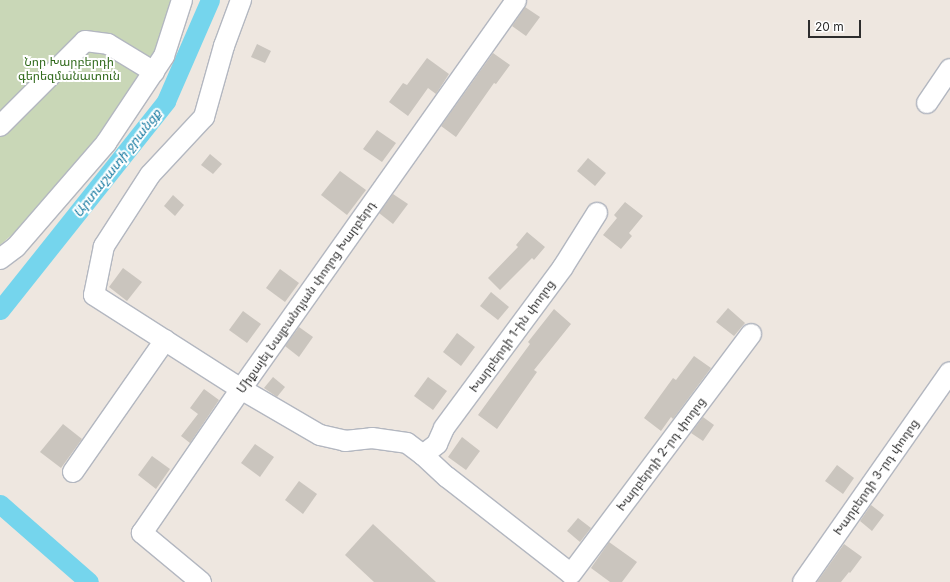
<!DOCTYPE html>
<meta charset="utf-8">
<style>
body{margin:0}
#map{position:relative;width:950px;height:582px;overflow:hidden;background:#eee7e0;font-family:Inter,"Noto Sans Armenian",sans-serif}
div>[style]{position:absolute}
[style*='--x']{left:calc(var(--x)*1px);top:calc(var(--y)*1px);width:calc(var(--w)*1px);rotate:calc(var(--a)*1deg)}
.cemetery>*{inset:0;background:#c9d7b7}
.canal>*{height:19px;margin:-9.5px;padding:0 9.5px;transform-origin:9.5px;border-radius:9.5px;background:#75d5ed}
.building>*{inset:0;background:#cac5be}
.roads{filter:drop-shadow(1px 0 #b3b7c0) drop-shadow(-1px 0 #b3b7c0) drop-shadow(0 1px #b3b7c0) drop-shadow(0 -1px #b3b7c0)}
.minor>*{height:20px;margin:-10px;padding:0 10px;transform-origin:10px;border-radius:10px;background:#fff}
span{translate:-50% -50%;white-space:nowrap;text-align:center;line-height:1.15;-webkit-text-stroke:4px #fff;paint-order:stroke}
.park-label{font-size:12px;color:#316a1c}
.street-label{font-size:12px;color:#2d2d2d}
.water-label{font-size:13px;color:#10769e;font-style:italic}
.scale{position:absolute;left:808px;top:20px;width:53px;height:18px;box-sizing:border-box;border:2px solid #2d2d2d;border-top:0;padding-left:5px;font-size:12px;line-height:14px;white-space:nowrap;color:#2d2d2d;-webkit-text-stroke:3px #fff;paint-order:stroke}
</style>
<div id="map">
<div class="cemetery">
<i style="clip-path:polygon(0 0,183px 0,169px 56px,43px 208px,0 245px)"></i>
</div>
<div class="canal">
<i style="--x:0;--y:310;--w:267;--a:-51.5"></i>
<i style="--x:166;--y:101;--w:110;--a:-66.5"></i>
<i style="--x:0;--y:504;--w:118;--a:41.2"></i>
</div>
<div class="building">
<i style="clip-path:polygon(525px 7px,540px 17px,526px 36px,512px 26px)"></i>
<i style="clip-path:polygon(257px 44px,271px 51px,265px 63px,251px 57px)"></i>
<i style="clip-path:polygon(493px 53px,510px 65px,496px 84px,494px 83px,456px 137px,441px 126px)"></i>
<i style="clip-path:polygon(427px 58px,449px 74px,436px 94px,428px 88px,408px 116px,389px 102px,403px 83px,407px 85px)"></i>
<i style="clip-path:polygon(377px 130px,396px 143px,382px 162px,363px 149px)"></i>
<i style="clip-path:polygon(210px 154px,222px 164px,213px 174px,201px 165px)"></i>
<i style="clip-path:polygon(588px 158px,606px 173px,595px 186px,577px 171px)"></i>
<i style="clip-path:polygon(340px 171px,366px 190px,347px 215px,321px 195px)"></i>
<i style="clip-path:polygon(393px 194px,408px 204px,393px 224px,379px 213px)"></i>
<i style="clip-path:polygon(173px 195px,184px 205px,175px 216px,164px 206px)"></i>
<i style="clip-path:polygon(625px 202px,643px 216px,629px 233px,632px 236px,621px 249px,603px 235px,617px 218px,614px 215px)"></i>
<i style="clip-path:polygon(527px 232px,545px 247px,534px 260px,532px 258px,500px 290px,488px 278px,518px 247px,516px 245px)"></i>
<i style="clip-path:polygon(123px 268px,142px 282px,127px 301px,109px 287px)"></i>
<i style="clip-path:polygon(280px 269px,299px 283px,285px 302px,266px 288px)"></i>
<i style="clip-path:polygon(491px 292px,509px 307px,498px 320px,480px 306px)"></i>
<i style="clip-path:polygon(728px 308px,745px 323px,734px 336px,716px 322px)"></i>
<i style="clip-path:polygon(554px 309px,571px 324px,534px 370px,537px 372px,497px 429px,478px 415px,530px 344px,528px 342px)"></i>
<i style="clip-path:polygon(243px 311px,261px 324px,247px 343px,229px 330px)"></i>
<i style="clip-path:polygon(299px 327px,313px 337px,299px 357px,285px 346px)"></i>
<i style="clip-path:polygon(457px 333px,475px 347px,461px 366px,443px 352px)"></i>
<i style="clip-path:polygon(694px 356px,711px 368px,673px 419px,671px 417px,661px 431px,644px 418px,673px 378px,676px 380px)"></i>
<i style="clip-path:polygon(273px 377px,285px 387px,277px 397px,264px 388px)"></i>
<i style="clip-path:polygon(428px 377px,447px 391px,433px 410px,414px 396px)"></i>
<i style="clip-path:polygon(204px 389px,219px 400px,190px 443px,181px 436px,198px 414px,190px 408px)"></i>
<i style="clip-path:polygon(703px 417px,714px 425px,703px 441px,691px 433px)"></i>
<i style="clip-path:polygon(63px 424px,82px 439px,61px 468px,40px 452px)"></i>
<i style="clip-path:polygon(462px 437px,480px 451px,466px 470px,448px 457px)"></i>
<i style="clip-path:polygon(255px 444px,274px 457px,260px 477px,241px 463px)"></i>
<i style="clip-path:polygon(152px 456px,170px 469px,156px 489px,138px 475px)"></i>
<i style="clip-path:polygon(837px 465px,854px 478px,843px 494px,825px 481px)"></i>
<i style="clip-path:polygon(299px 481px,317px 494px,303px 514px,285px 500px)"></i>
<i style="clip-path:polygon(871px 505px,884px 515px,872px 531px,860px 521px)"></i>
<i style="clip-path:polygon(578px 518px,591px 528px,580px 542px,567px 531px)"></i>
<i style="clip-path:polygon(373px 524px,436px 582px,374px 582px,345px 555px)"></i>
<i style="clip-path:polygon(609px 542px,637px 562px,622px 582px,610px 582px,591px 568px)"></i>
<i style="clip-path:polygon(844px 544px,862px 557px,850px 573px,849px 572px,841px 582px,817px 582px)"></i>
</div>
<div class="roads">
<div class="minor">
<i style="--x:241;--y:0;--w:49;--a:110.3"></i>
<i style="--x:224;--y:46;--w:74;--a:105.7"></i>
<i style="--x:204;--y:117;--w:79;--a:133"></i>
<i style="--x:150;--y:175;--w:85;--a:122.9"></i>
<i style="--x:104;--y:246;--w:50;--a:101.5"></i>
<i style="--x:94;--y:295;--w:174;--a:32.6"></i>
<i style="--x:241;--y:389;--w:91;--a:30.2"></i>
<i style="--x:320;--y:435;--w:26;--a:13"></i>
<i style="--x:345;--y:441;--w:27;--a:-6"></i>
<i style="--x:372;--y:438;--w:35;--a:8"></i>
<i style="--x:407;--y:443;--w:20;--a:37"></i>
<i style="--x:423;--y:455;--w:33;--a:43"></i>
<i style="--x:447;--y:477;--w:157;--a:38"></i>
<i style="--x:571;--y:574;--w:300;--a:-53.1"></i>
<i style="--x:927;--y:103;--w:41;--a:-55.9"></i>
<i style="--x:0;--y:126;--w:120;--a:-45"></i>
<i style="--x:85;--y:41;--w:23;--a:7"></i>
<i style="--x:108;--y:44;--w:54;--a:31.3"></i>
<i style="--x:0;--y:259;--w:20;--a:-37"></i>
<i style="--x:16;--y:247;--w:138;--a:-49.1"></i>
<i style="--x:106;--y:143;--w:105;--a:-56.3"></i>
<i style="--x:164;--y:56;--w:59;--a:-72.2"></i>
<i style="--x:423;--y:455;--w:18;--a:-38"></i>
<i style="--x:437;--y:444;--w:17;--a:-66"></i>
<i style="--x:444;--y:428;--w:200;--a:-53.5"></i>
<i style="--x:563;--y:267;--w:64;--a:-57.8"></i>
<i style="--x:73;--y:472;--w:161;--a:-55.1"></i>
<i style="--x:201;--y:582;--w:77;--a:-140.3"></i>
<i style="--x:142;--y:533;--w:175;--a:-55.5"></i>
<i style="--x:241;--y:389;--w:476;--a:-54.7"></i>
<i style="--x:803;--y:582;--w:256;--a:-55"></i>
</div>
</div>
<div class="park-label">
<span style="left:69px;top:69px">Նոր Խարբերդի<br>գերեզմանատուն</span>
</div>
<div class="street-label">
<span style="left:306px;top:297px;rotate:-55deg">Միքայել Նալբանդյան փողոց Խարբերդ</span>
<span style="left:512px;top:336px;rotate:-54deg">Խարբերդի 1-ին փողոց</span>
<span style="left:661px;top:454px;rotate:-53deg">Խարբերդի 2-րդ փողոց</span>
<span style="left:876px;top:477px;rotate:-55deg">Խարբերդի 3-րդ փողոց</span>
</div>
<div class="water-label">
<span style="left:117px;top:163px;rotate:-52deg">Արտաշատի ջրանցք</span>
</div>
<div class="scale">20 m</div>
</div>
